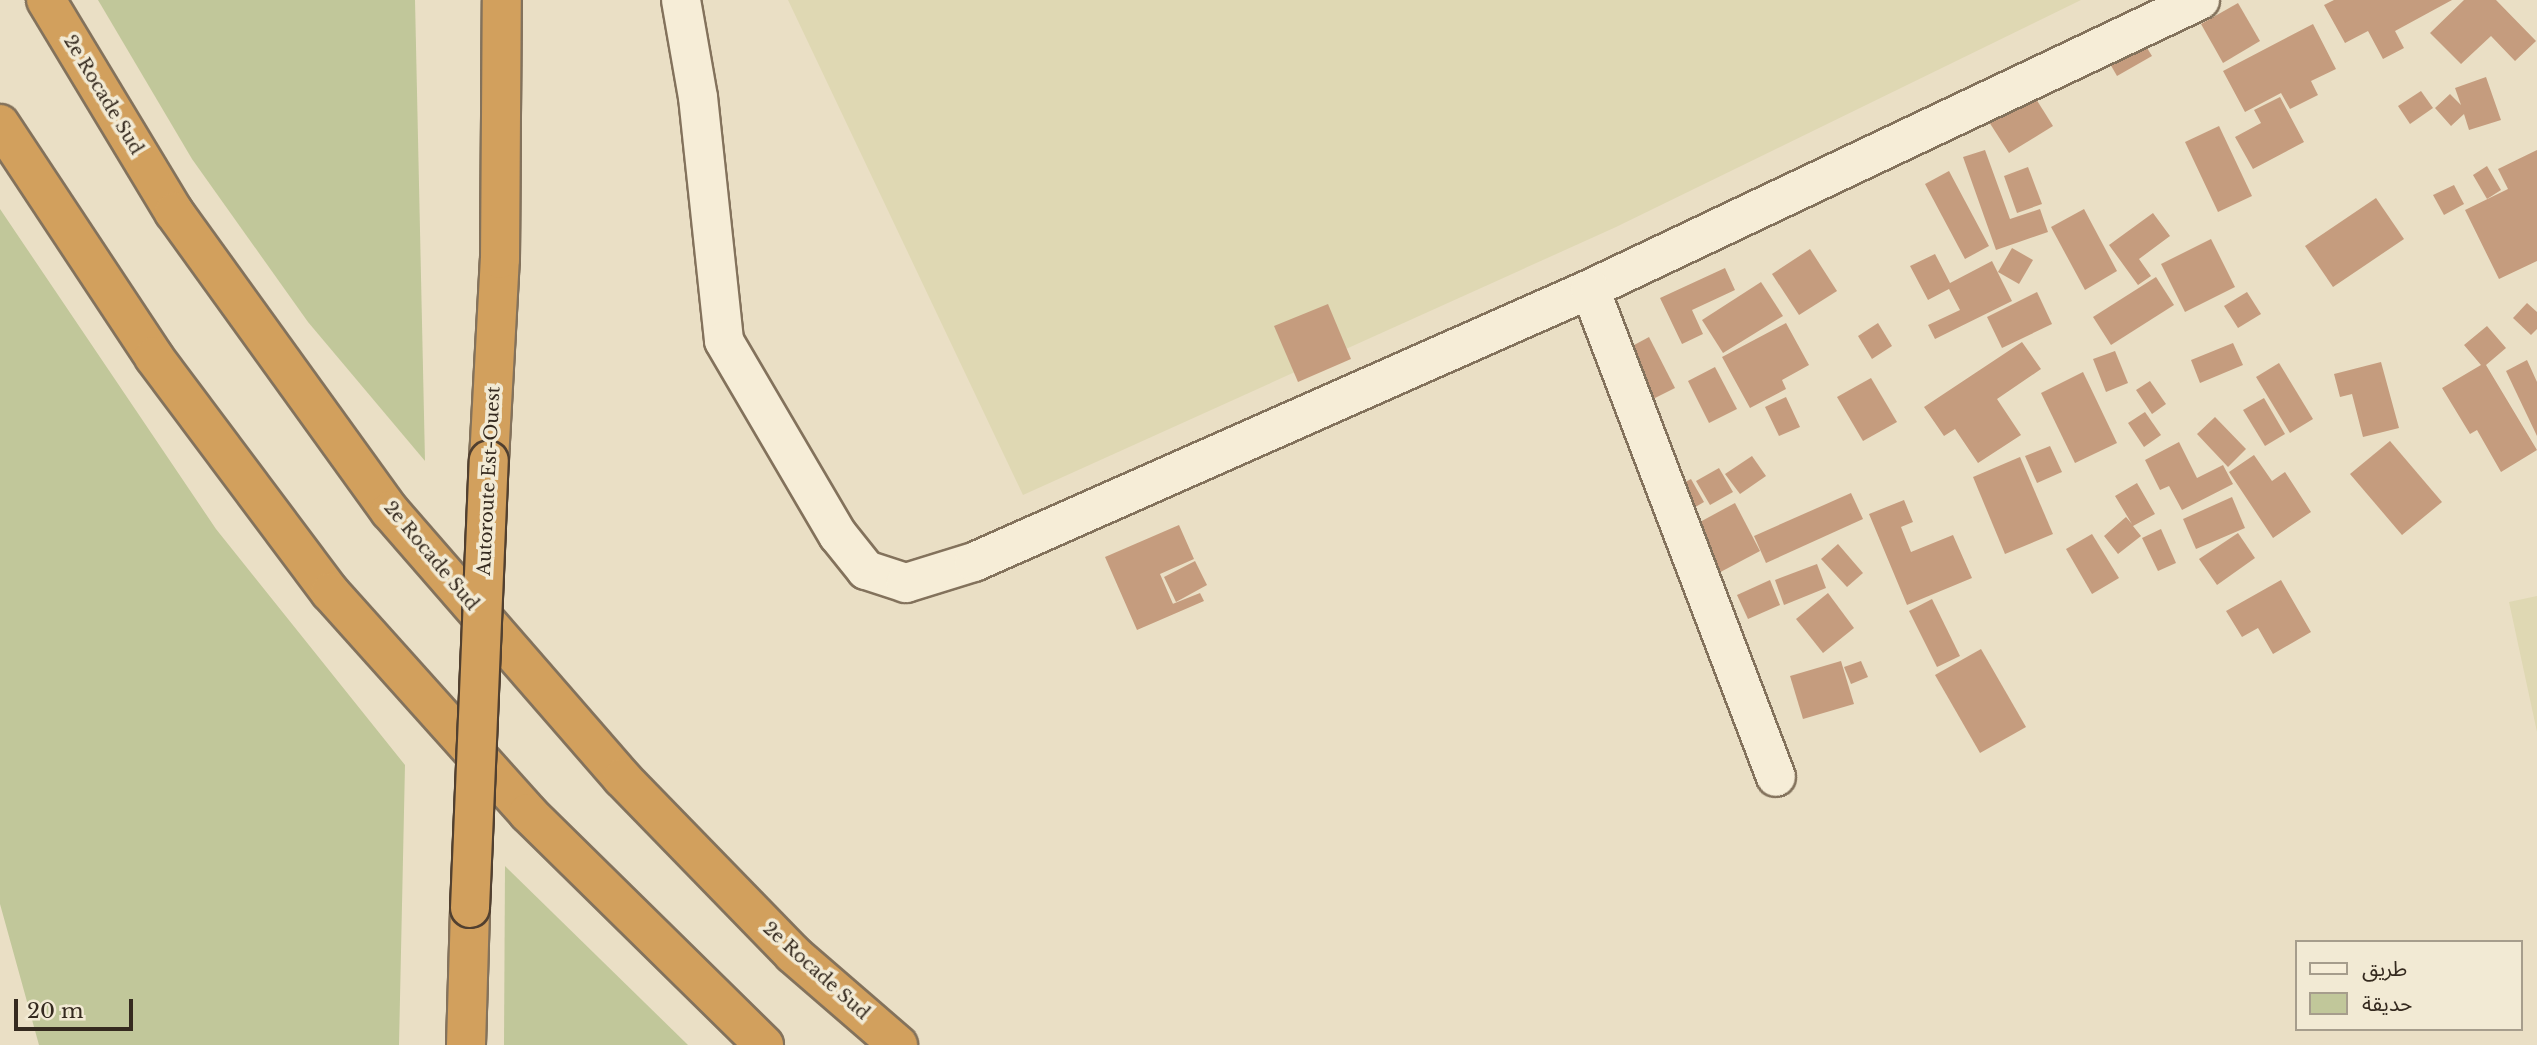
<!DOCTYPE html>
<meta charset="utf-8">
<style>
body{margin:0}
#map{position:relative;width:2537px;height:1045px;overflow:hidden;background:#eadfc5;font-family:"Libre Baskerville","Noto Sans Arabic",serif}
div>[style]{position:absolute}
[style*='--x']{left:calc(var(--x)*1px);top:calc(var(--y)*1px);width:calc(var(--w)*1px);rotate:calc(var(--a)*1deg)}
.farmland>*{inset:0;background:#dfd8b3}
.green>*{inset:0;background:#c1c79a}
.building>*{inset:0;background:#c59c7e}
.roads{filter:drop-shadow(2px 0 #83725c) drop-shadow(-2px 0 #83725c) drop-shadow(0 2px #83725c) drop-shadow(0 -2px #83725c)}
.minor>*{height:38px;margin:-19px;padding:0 19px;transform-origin:19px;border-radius:19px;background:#f6edd7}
.motorway>*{height:38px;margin:-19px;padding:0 19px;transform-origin:19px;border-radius:19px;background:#d2a05d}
.bridges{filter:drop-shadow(2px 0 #514030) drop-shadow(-2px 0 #514030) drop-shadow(0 2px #514030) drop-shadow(0 -2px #514030)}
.motorway-bridge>*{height:38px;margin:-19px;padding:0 19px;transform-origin:19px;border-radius:19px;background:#d2a05d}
span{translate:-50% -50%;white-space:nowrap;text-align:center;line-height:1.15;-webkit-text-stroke:7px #f2ead4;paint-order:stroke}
.street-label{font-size:18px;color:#352a1f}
.legend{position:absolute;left:2295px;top:940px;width:228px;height:91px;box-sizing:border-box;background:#f2ead4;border:2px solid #a69d8c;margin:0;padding:9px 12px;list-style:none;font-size:21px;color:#352a1f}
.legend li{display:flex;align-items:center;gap:14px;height:35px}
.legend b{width:35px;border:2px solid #a69d8c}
.scale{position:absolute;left:14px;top:999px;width:119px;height:32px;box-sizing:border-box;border:4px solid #352a1f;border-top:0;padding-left:9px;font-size:21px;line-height:24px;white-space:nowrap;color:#352a1f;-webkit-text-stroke:5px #f2ead4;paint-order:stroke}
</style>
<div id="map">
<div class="farmland">
<i style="clip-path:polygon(788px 0,2081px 0,1616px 227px,1023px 495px)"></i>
<i style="clip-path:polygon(2537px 596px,2537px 732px,2509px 602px)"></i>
</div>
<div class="green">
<i style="clip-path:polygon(98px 0,415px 0,425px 461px,308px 322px,192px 159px)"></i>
<i style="clip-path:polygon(0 209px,216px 529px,405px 765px,399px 1045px,39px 1045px,0 904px)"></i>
<i style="clip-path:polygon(505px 866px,688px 1045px,504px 1045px)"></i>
</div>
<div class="building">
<i style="clip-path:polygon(2334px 0,2452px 0,2395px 31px,2404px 48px,2383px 59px,2368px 31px,2345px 43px,2324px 5px)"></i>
<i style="clip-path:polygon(2464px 0,2496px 0,2536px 41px,2515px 61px,2491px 36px,2461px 64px,2430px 33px)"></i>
<i style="clip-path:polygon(2238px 3px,2260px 41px,2223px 63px,2201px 24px)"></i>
<i style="clip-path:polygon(2313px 24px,2336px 69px,2311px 81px,2318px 95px,2290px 109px,2281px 93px,2245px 112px,2223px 71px)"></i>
<i style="clip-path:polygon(2139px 35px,2152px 56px,2117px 76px,2105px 55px)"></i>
<i style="clip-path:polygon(2486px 77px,2501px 120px,2469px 130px,2464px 114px,2451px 126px,2435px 108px,2450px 94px,2461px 105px,2455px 88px)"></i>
<i style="clip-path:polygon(2026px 83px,2053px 126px,2009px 153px,1982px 111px)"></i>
<i style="clip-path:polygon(2421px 91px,2433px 108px,2410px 124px,2398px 106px)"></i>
<i style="clip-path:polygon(2280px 97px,2304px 142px,2253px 169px,2235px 137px,2261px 123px,2254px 110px)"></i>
<i style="clip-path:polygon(2219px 126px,2252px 196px,2218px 212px,2185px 142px)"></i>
<i style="clip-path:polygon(1985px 150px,2010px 219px,2040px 209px,2048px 232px,1996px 250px,1963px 157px)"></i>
<i style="clip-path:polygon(2537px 150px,2537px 261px,2499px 279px,2465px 210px,2508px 189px,2498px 169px)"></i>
<i style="clip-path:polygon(2487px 166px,2501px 190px,2487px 199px,2473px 175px)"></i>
<i style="clip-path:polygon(2028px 167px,2042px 204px,2017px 213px,2004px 176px)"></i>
<i style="clip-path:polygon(1949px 171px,1989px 246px,1965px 259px,1925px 184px)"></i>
<i style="clip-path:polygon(2454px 185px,2464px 204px,2444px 215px,2433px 195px)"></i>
<i style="clip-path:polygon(2376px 198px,2404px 239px,2333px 287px,2305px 246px)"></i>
<i style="clip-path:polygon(2084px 209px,2117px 271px,2085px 290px,2051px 227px)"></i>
<i style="clip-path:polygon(2153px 213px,2170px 236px,2139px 259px,2151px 276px,2138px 285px,2109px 245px)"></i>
<i style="clip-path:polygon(2211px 239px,2235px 287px,2185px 312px,2161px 264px)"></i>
<i style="clip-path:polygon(2012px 248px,2033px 260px,2019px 284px,1998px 272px)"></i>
<i style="clip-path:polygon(1810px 249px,1837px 291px,1799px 315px,1772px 274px)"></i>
<i style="clip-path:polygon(1935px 254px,1950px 283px,1992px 261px,2012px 301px,1935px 339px,1928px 325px,1960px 310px,1949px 289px,1928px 300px,1910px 266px)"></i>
<i style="clip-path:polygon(1725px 268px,1735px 290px,1692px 310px,1703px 334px,1682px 344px,1660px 298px)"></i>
<i style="clip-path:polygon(2156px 277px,2174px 305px,2111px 345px,2093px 317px)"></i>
<i style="clip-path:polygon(1761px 282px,1783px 316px,1723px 353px,1702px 320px)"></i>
<i style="clip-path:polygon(2037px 292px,2052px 324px,2002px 348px,1987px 317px)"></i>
<i style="clip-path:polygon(2247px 292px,2261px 314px,2238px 328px,2224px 306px)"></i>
<i style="clip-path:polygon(2527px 303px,2537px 312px,2537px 329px,2531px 335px,2513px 318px)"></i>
<i style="clip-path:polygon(1328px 304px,1351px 359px,1298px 382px,1274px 326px)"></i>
<i style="clip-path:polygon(1786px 323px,1809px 365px,1782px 380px,1786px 389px,1750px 408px,1722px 357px)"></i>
<i style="clip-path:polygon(1878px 323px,1892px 346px,1872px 359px,1858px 336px)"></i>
<i style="clip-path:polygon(2487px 326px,2506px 348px,2486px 365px,2537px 450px,2501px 472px,2477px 430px,2470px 434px,2442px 388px,2481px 365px,2464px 345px)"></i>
<i style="clip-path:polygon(1649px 337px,1675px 388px,1649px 401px,1623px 351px)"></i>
<i style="clip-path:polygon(2022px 342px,2041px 369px,1997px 399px,2021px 435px,1978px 463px,1955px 429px,1944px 436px,1924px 407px)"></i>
<i style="clip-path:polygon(2233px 343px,2243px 365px,2200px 383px,2191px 360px)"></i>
<i style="clip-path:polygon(2115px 351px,2128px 383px,2106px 392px,2093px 359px)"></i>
<i style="clip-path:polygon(2527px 360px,2537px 382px,2537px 436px,2506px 371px)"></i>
<i style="clip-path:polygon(2381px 362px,2399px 428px,2363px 437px,2352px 394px,2340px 397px,2334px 374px)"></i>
<i style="clip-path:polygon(2279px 363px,2313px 419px,2290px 433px,2256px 377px)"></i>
<i style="clip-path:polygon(1715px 367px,1737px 409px,1709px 423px,1688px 381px)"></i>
<i style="clip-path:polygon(2083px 372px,2117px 443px,2075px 463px,2041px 393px)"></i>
<i style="clip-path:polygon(1871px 378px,1897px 422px,1863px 441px,1837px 397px)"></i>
<i style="clip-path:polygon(2150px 381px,2166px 404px,2152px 414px,2136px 390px)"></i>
<i style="clip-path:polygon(1786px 397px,1800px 427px,1779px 436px,1765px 407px)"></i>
<i style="clip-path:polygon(2264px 398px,2285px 434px,2265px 446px,2243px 410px)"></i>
<i style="clip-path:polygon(2145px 412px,2161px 435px,2144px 447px,2128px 423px)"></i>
<i style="clip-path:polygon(2215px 417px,2246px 449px,2228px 467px,2197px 434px)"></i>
<i style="clip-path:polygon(2390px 441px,2442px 502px,2402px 535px,2350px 474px)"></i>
<i style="clip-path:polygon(2179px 442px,2197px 478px,2223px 465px,2233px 484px,2182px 510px,2169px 486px,2160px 490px,2145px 460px)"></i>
<i style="clip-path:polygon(2050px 446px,2062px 472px,2037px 483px,2025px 456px)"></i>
<i style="clip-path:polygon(2254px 455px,2272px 481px,2285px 472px,2311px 512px,2273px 538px,2229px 472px)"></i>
<i style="clip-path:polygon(1752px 456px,1766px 476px,1740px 494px,1725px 474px)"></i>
<i style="clip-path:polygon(2020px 457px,2053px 534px,2005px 554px,1973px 477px)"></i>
<i style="clip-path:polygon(1719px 468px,1733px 492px,1710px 505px,1696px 481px)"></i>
<i style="clip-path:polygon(1691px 479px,1704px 502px,1685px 513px,1672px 489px)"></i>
<i style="clip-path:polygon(2137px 483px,2155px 514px,2133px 526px,2141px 536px,2118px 554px,2104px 536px,2126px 517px,2132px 524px,2115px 496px)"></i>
<i style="clip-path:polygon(1851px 493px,1863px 519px,1766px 563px,1754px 536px)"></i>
<i style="clip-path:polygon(2232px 497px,2245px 528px,2196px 549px,2183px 519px)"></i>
<i style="clip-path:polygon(1904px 500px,1913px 522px,1901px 527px,1911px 552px,1953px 535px,1972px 578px,1907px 605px,1869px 514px)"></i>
<i style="clip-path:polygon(1735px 503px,1760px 551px,1713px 576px,1687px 529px)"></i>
<i style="clip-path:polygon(1179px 525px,1194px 559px,1160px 574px,1173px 604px,1170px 605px,1200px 593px,1204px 601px,1137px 630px,1105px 557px)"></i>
<i style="clip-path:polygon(2161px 529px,2176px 563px,2158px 571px,2142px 538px)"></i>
<i style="clip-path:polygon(2238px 533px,2255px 558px,2217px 585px,2199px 559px)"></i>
<i style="clip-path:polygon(2092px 534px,2119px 578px,2092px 594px,2066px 549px)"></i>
<i style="clip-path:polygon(1838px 544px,1863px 573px,1847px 587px,1821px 559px)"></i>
<i style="clip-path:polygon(1195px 561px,1207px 585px,1176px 602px,1164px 577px)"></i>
<i style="clip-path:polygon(1817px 564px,1826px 588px,1784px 605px,1775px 580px)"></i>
<i style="clip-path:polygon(1770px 580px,1780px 605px,1748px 619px,1737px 595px)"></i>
<i style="clip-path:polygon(2281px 580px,2311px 632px,2273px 654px,2258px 628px,2242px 637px,2226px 611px)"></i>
<i style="clip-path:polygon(1828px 593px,1854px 628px,1823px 653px,1796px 619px)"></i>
<i style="clip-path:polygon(1932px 599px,1960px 656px,1937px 667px,1909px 611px)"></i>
<i style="clip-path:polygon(1981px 649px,2026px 727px,1980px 753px,1935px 675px)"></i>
<i style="clip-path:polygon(1841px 661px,1854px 704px,1803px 719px,1790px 676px)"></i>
<i style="clip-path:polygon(1861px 661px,1868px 677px,1851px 684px,1844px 667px)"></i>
</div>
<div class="roads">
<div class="minor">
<i style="--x:681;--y:0;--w:98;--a:80.1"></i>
<i style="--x:698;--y:97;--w:245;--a:83.9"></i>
<i style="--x:724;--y:341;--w:225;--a:59.6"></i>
<i style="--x:838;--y:535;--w:45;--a:51.3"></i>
<i style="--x:866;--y:570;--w:42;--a:18"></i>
<i style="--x:906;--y:583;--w:71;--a:-17.2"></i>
<i style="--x:974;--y:562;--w:674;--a:-23.9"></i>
<i style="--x:1590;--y:289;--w:675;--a:-25.35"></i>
<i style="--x:1590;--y:289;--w:522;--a:69.14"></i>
</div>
<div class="motorway">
<i style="--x:46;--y:0;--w:248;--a:58.9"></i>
<i style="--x:174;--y:212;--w:369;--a:54.2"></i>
<i style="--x:390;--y:511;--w:354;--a:49"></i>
<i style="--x:622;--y:778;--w:245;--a:45.8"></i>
<i style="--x:793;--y:954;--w:139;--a:40.9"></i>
<i style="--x:0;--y:124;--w:279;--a:56.5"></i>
<i style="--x:154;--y:357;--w:294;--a:53.2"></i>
<i style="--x:330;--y:592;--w:297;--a:48.1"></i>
<i style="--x:528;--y:813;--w:331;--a:44.5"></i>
<i style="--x:489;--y:460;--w:201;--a:-86.9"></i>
<i style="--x:500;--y:259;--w:259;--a:-89.6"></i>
<i style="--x:466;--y:1045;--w:137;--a:-88.3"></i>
</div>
</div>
<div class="bridges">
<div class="motorway-bridge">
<i style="--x:470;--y:908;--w:448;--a:-87.6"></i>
</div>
</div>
<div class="street-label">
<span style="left:103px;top:95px;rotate:59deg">2e Rocade Sud</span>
<span style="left:489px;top:481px;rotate:-87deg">Autoroute Est-Ouest</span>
<span style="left:431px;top:556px;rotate:50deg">2e Rocade Sud</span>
<span style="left:816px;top:971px;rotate:42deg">2e Rocade Sud</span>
</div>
<ul class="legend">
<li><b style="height:9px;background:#f6edd7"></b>طريق</li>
<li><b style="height:19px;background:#c1c79a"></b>حديقة</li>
</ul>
<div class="scale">20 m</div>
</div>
